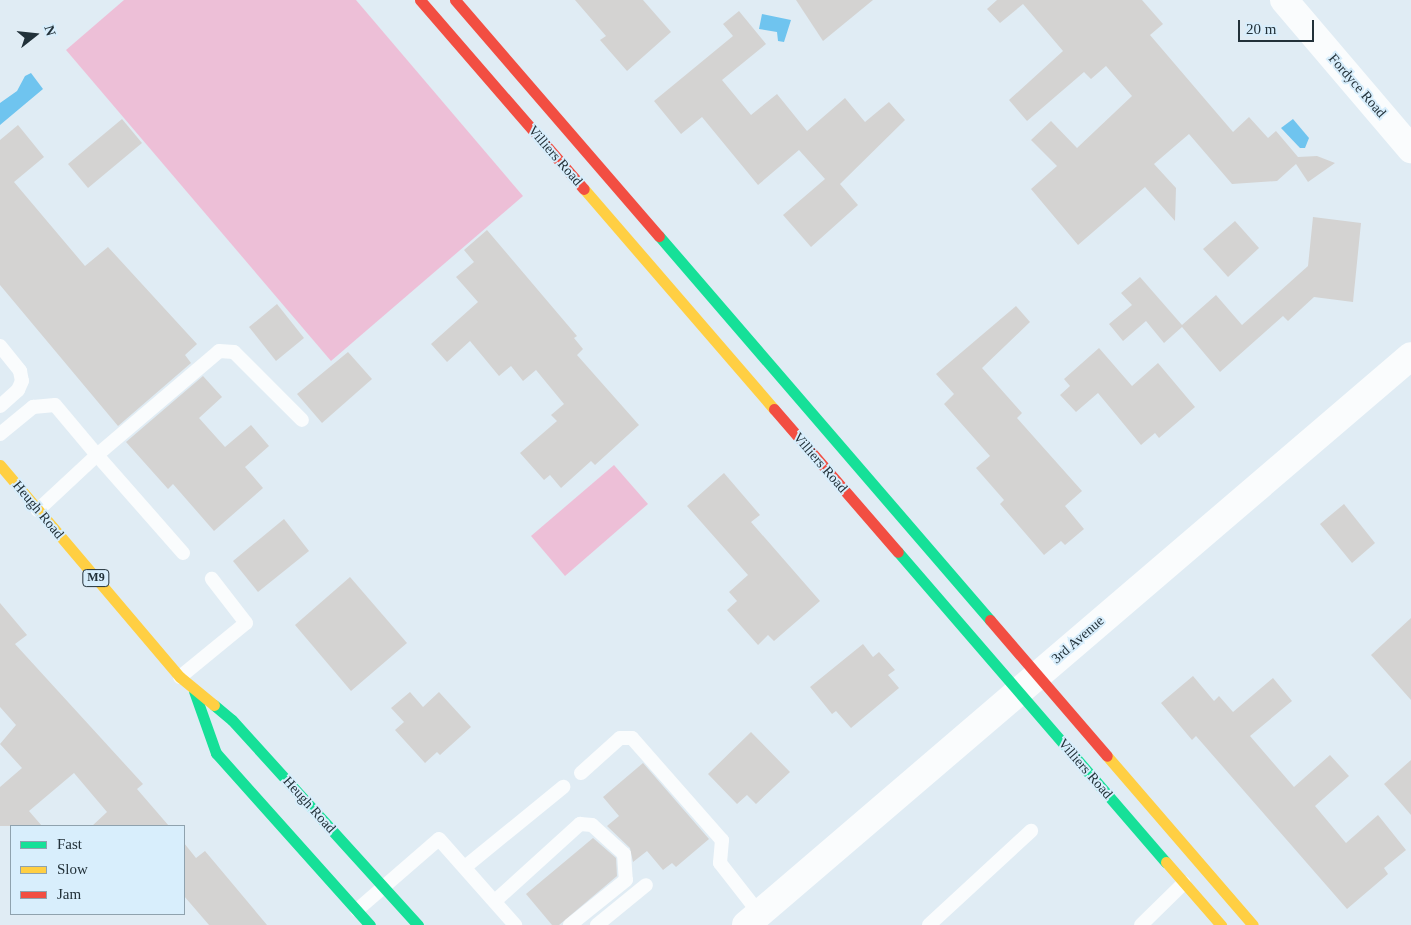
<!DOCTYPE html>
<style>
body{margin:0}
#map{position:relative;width:1411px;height:925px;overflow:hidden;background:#e0ecf4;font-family:"Times New Roman",serif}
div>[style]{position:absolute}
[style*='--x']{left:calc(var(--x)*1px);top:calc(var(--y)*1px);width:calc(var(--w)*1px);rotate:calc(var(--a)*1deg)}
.green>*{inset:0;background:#edbfd7}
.water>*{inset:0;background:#6fc4ef}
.building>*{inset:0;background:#d4d3d2}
.lane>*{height:14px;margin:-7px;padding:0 7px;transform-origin:7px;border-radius:7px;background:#fafcfd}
.street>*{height:28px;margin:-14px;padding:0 14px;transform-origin:14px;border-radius:14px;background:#fafcfd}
.fast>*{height:11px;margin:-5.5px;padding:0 5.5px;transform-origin:5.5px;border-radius:5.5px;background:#16e098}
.slow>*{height:11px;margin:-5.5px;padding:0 5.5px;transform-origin:5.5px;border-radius:5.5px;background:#ffcf43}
.jam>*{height:11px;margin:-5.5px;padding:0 5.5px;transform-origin:5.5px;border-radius:5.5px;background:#f24e42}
span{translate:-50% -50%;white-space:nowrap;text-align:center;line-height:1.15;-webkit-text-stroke:4px #d8eefc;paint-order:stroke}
.shield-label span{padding:1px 4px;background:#d8eefc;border:1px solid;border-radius:4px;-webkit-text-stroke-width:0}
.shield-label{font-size:12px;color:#223139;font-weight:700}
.street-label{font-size:14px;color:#223139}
.legend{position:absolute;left:10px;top:825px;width:175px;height:90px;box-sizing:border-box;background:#d8eefc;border:1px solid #8fa2ae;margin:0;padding:6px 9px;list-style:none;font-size:15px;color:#223139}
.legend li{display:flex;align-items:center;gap:10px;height:25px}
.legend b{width:25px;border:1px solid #8fa2ae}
.north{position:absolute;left:10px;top:10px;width:50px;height:50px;-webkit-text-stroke:4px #d8eefc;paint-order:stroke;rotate:74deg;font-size:14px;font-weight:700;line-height:20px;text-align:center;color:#223139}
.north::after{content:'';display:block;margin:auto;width:18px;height:22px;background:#223139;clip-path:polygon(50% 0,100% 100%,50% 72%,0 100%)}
.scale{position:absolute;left:1238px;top:20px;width:76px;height:22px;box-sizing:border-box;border:2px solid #223139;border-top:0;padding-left:6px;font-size:15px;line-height:18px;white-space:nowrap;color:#223139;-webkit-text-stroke:4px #d8eefc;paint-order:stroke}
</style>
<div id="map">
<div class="green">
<i style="clip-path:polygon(124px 0,356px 0,523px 196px,331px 361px,66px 50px)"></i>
<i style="clip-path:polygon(614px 465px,648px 504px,565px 576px,531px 536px)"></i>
</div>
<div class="water">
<i style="clip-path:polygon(762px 14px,791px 20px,784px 42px,778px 41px,777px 32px,759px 29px)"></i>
<i style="clip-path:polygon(31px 73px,43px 89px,0 125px,0 103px,17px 91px,25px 76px)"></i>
<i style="clip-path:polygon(1293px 119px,1309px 138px,1305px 148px,1300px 148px,1281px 128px)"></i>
</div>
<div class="building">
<i style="clip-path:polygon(575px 0,643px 0,671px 32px,627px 71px,600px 40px,606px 36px)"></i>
<i style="clip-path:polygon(796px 0,873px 0,823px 41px)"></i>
<i style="clip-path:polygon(997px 0,1142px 0,1163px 24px,1150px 35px,1233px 132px,1249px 117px,1268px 138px,1276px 131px,1298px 157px,1317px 156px,1335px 163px,1308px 182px,1296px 164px,1277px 181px,1232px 184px,1189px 134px,1154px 164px,1176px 188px,1175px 221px,1145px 187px,1078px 245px,1031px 189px,1057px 166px,1031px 140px,1051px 121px,1077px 148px,1132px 96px,1106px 66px,1091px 79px,1084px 72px,1027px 121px,1009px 100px,1063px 51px,1023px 4px,1000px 23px,987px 9px)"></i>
<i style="clip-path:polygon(739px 11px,766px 44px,722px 80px,751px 115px,777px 94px,807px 131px,845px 98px,865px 122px,889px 102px,905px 120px,840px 184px,858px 205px,811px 247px,783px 215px,825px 179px,799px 150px,758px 185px,702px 117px,681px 134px,654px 101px,733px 36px,723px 24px)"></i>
<i style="clip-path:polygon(122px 119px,142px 143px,88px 188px,68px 164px)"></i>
<i style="clip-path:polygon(18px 125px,44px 157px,14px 182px,85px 266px,108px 247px,197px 344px,185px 355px,191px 363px,118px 426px,0 285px,0 140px)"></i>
<i style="clip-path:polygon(1313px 217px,1361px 223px,1353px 302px,1314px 297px,1288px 321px,1283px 316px,1220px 372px,1182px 327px,1164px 343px,1146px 321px,1123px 341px,1109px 324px,1132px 305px,1121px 293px,1140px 277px,1182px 325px,1216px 295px,1242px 325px,1308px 266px)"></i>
<i style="clip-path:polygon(1235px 221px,1259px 248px,1228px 277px,1203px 249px)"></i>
<i style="clip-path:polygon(487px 230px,577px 336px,574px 338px,583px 349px,577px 355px,639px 425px,595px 465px,591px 461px,561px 488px,550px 475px,544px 480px,520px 453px,557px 421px,551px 415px,564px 404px,536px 370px,523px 381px,511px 366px,499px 376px,470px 341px,447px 362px,431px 344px,478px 302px,456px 277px,474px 262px,464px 250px)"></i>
<i style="clip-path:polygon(277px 304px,304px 338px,276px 361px,249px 327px)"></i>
<i style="clip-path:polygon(1016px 306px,1030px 322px,982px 368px,1022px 413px,1017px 418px,1082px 491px,1065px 506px,1084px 529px,1065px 545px,1061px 541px,1044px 555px,1000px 504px,1004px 500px,976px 468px,990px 456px,944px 404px,954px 394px,936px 374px)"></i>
<i style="clip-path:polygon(1099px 348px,1132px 386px,1158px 363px,1195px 407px,1159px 438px,1155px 433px,1141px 445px,1098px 393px,1076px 412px,1060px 395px,1070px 386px,1064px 379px)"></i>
<i style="clip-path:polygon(348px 352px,372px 379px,322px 423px,297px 394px)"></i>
<i style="clip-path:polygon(203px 376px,222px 397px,199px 418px,225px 447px,251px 425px,269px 446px,245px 467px,263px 488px,214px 531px,173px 484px,168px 489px,126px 442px)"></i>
<i style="clip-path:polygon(724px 473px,760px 515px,751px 522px,820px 601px,774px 641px,768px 635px,758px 645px,727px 610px,737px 601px,729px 592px,748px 575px,687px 506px)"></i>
<i style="clip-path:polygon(1344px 504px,1375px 543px,1352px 563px,1320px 524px)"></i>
<i style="clip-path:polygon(284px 519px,309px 551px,258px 592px,233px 561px)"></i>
<i style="clip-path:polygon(350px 577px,407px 643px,351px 691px,295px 625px)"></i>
<i style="clip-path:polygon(0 603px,27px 635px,15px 644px,143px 784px,137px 789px,169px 826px,92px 826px,107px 812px,74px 773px,29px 811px,42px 826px,0 826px,0 787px,22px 768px,0 744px,16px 725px,0 707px)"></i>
<i style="clip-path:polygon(1411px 618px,1411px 700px,1371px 655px)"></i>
<i style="clip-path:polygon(863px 644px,873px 657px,879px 652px,895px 670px,888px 675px,899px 688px,851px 728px,836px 711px,832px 714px,810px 687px)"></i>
<i style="clip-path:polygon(1193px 676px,1214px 701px,1219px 696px,1233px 712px,1273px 678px,1292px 701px,1250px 736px,1294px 787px,1330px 755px,1349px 776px,1315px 806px,1346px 843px,1378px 815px,1406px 850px,1384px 868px,1388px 874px,1347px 909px,1196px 736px,1192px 740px,1161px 703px)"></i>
<i style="clip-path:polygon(410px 692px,423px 707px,439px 692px,471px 727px,440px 755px,437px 752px,425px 763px,395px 730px,404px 722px,391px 708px)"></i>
<i style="clip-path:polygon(751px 732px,790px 772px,756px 804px,747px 795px,737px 804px,708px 774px)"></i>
<i style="clip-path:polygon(1411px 760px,1411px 815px,1384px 784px)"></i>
<i style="clip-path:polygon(643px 763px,709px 839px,676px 867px,672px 863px,663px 870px,647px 851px,633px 862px,630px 848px,607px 826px,619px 816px,603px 797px)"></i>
<i style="clip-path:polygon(593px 838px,616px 858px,617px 876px,559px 925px,552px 925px,526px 894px)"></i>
<i style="clip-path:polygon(184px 843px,196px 858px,205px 851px,267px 925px,209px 925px,184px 896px)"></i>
</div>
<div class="lane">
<i style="--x:0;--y:346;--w:32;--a:51"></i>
<i style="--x:20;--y:371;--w:10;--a:79"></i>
<i style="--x:22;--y:381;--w:10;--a:114"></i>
<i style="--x:18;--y:390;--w:24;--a:138"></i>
<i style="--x:0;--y:434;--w:43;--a:-39.3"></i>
<i style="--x:33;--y:407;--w:22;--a:-5"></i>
<i style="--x:55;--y:405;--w:65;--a:50"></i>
<i style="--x:97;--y:455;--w:81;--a:137"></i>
<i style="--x:183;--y:553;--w:130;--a:-131.3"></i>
<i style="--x:97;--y:455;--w:160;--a:-40.4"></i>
<i style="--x:219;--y:351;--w:15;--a:4"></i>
<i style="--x:234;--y:352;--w:96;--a:45"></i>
<i style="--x:180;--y:677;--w:85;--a:-39.3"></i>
<i style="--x:246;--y:623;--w:56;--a:-127.7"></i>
<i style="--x:581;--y:773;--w:52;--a:-41.9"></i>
<i style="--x:620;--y:738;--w:12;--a:0"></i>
<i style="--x:632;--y:738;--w:136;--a:48.6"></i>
<i style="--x:722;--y:840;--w:23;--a:95"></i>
<i style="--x:720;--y:863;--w:63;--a:52"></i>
<i style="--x:465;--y:867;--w:127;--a:-39.2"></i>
<i style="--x:495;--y:901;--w:115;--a:-42.2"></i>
<i style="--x:580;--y:824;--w:12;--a:5"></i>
<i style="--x:592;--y:825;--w:43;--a:42.2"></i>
<i style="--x:624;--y:854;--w:26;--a:86"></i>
<i style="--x:626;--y:880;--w:72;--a:141.2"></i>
<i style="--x:357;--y:910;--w:108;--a:-40.9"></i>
<i style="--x:439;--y:839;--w:115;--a:48.5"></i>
<i style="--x:597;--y:925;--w:63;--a:-39.2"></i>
<i style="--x:929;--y:925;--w:139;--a:-42.7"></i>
<i style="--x:1141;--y:925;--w:60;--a:-44.3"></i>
</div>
<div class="street">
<i style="--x:1284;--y:0;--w:196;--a:49.6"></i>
<i style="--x:746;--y:925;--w:875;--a:-40.55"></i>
</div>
<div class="fast">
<i style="--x:659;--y:236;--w:507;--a:49.24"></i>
<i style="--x:898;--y:552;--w:410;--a:49.2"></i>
<i style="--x:194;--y:691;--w:66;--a:70.5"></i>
<i style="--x:216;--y:753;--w:231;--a:48.2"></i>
<i style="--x:214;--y:705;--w:23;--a:40"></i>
<i style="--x:232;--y:720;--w:277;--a:47.8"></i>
</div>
<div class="slow">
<i style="--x:584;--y:189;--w:291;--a:49.2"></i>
<i style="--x:0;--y:465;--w:278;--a:49.7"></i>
<i style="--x:180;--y:677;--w:44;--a:39.5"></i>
<i style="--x:1107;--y:756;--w:223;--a:49.2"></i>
<i style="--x:1166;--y:862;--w:84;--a:48.9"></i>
</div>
<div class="jam">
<i style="--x:420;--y:0;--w:250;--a:49.1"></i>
<i style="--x:455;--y:0;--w:312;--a:49.2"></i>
<i style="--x:774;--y:409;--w:189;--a:49.1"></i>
<i style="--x:990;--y:620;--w:179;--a:49.3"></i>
</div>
<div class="shield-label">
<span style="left:96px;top:578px">M9</span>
</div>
<div class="street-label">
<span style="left:1357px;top:86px;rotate:49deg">Fordyce Road</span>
<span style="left:555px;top:156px;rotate:49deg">Villiers Road</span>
<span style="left:820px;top:463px;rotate:49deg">Villiers Road</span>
<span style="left:38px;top:510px;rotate:50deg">Heugh Road</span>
<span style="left:1078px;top:640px;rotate:-41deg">3rd Avenue</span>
<span style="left:1085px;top:769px;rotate:49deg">Villiers Road</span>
<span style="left:309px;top:805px;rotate:48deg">Heugh Road</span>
</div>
<ul class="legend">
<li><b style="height:6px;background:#16e098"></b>Fast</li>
<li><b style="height:6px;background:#ffcf43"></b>Slow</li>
<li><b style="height:6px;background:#f24e42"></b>Jam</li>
</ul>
<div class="north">N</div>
<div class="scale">20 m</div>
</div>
